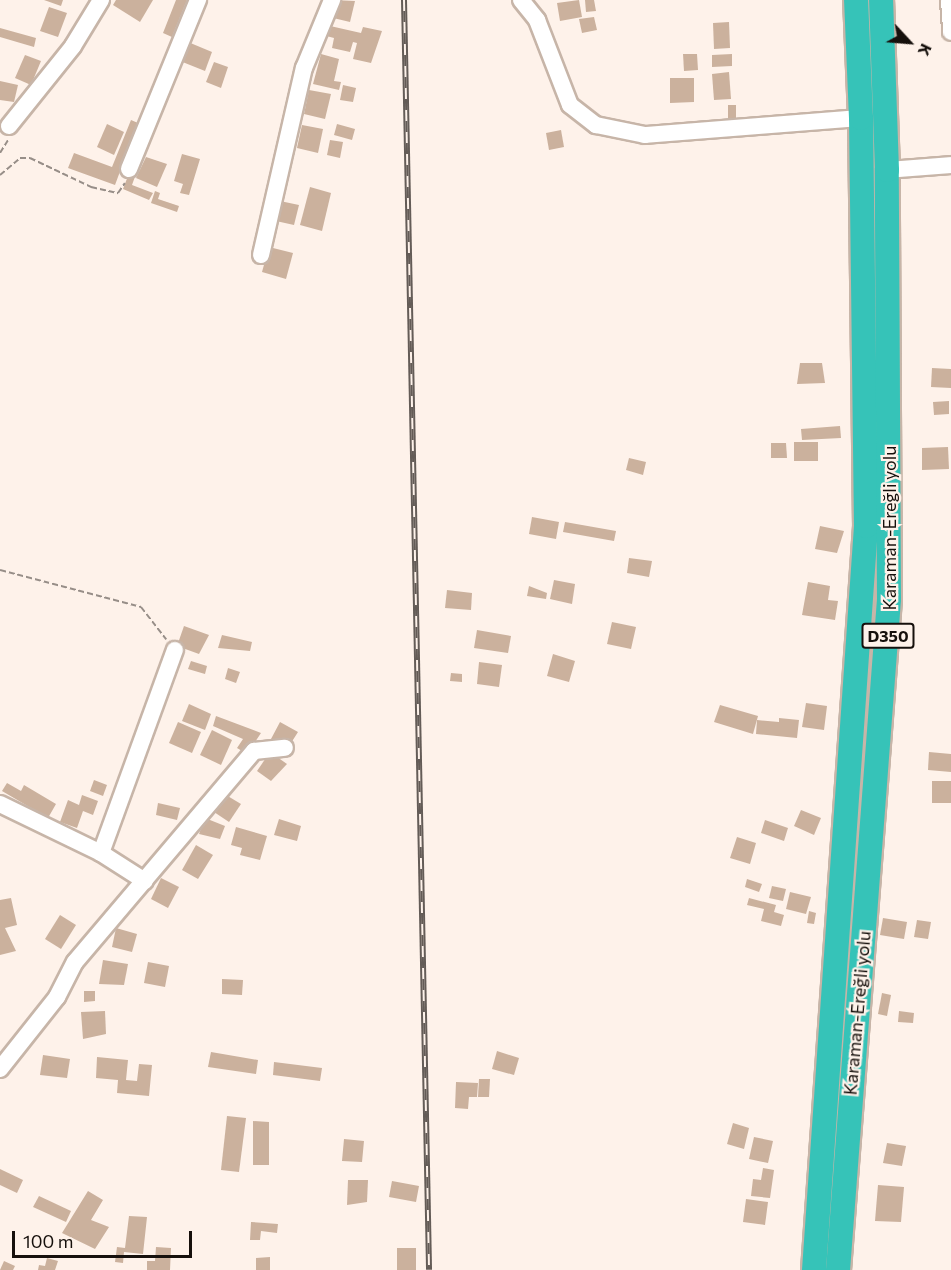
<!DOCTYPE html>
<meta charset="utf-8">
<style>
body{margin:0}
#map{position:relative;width:951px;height:1270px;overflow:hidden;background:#fef2ea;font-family:Commissioner,sans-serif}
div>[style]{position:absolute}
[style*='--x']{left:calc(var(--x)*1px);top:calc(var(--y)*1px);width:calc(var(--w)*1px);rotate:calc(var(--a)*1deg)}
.building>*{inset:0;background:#cbb19d}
.path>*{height:2px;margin-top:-1px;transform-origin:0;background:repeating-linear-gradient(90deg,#978e88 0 6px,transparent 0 9px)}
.roads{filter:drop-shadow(2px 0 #c7b5a8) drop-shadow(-2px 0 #c7b5a8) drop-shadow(0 2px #c7b5a8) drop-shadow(0 -2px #c7b5a8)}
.minor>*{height:16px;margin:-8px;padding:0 8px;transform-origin:8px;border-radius:8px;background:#fff}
.highway>*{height:24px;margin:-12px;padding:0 12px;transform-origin:12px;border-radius:12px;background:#36c3b8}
.rail>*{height:6px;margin-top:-3px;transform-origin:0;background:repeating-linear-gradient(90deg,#fef2ea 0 11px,#645c57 0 22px);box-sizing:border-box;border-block:2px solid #645c57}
span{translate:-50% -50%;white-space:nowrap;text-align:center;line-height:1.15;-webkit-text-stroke:4.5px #fef2ea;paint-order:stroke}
.shield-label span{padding:2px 4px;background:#fef2ea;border:2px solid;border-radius:4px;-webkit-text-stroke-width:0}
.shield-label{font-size:16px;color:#16100c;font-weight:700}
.street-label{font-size:18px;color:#16100c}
.north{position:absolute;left:879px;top:12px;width:60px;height:60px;-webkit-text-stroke:4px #fef2ea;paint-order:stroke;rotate:116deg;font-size:16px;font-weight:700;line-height:24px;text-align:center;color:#16100c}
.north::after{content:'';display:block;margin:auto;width:21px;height:27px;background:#16100c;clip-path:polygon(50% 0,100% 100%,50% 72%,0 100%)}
.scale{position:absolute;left:12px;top:1231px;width:180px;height:27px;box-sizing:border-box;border:3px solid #16100c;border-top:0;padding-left:8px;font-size:18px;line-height:21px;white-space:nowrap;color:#16100c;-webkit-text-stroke:4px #fef2ea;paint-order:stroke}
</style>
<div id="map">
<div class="building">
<i style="clip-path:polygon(44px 0,63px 0,61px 6px)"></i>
<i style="clip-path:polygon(116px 0,153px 0,140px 22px,113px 5px)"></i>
<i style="clip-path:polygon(176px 0,187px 0,172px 37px,163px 33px)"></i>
<i style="clip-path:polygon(333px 0,355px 1px,350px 22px,329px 17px)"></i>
<i style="clip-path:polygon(579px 0,582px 17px,560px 21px,557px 3px)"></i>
<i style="clip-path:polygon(585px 0,594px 0,596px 11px,586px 12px)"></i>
<i style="clip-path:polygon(49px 7px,67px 13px,58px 37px,40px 31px)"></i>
<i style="clip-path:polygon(594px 17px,597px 30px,582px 33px,579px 19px)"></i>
<i style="clip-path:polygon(729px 22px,730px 48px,714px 49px,713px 23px)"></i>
<i style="clip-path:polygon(317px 23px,361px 33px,363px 27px,382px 31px,371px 63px,353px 59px,357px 43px,353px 42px,350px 52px,332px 48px,334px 38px,315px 33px)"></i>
<i style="clip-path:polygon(0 28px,36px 38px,34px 47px,0 37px)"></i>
<i style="clip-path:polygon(188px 42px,212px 52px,205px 71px,180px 61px)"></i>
<i style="clip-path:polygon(321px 54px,339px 59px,334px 81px,341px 82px,339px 90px,313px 84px)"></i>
<i style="clip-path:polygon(683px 54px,697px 54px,698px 70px,684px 71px)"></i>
<i style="clip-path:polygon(732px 54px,732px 66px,712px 67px,712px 55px)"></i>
<i style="clip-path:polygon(25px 55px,41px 61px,31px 85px,15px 78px)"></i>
<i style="clip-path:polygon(214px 62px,228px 67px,221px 88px,206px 82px)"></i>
<i style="clip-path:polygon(729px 72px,731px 99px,714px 100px,712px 74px)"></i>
<i style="clip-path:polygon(670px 78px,694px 78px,694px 102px,670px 103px)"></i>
<i style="clip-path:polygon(0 81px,18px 85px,14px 102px,0 100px)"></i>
<i style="clip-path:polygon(343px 85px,356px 88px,353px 102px,340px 100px)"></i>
<i style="clip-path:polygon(309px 90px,331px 94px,325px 119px,304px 114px)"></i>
<i style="clip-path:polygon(728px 105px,736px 105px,736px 120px,728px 120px)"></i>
<i style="clip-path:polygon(131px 120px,138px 123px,115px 185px,68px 168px,74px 153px,112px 167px)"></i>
<i style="clip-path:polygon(107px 124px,124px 132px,114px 155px,97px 147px)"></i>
<i style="clip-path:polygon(337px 124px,355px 129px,352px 140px,334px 135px)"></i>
<i style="clip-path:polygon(302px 125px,323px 129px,318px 153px,297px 148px)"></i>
<i style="clip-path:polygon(561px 130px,564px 147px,549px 150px,546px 133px)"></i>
<i style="clip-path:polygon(330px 140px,343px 142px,340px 158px,327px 155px)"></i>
<i style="clip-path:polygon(182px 154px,200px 159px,189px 195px,180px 193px,183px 184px,174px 181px)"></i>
<i style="clip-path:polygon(146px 157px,167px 164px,157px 187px,136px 178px)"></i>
<i style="clip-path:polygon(131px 168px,137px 171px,132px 185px,153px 193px,149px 200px,123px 189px)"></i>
<i style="clip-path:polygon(310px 187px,331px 193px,322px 231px,300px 225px)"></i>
<i style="clip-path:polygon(155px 191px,160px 193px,158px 199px,179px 206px,177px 212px,151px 203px)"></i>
<i style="clip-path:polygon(280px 201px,299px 205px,294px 225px,276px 221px)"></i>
<i style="clip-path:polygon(269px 247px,293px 253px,286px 279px,262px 272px)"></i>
<i style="clip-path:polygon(800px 363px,822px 363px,825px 383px,797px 384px)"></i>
<i style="clip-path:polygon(932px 368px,951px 369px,951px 388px,931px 387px)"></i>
<i style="clip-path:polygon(949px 401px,949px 414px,934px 415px,933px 402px)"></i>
<i style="clip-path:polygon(840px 426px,841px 438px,802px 440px,801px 429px)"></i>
<i style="clip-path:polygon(794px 442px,818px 442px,818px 461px,794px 461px)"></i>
<i style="clip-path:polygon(771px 443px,786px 443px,787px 458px,771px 458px)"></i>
<i style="clip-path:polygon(948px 447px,949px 469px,922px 470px,922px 448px)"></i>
<i style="clip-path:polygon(629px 458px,646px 462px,643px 475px,626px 470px)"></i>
<i style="clip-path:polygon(532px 517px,559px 522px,556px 539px,529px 534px)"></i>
<i style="clip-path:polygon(565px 522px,616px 531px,614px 541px,563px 532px)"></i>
<i style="clip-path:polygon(820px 526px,844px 531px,837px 553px,815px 549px)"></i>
<i style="clip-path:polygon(629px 558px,652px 561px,649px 577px,627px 573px)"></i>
<i style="clip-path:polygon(554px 580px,575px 584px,572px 604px,550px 599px)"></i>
<i style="clip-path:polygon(808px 582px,830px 586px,828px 600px,838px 601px,835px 620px,802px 615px)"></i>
<i style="clip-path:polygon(529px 586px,547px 593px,546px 599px,527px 596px)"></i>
<i style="clip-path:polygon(447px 590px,472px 593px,471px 610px,445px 608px)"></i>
<i style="clip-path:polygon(612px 622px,636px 627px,631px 649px,607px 644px)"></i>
<i style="clip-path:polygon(184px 626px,209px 635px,199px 654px,177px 646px)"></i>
<i style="clip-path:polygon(477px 630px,511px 636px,508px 653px,474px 648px)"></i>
<i style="clip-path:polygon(222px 635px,252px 642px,250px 651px,218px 648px)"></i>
<i style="clip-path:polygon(553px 654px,575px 661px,569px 682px,547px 676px)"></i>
<i style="clip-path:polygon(191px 661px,207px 666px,205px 674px,188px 669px)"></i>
<i style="clip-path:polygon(479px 662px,502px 665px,499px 687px,477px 684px)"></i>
<i style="clip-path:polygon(228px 668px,240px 672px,236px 683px,225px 679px)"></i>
<i style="clip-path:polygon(451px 673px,462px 674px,462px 682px,450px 681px)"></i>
<i style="clip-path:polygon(806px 703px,827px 706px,824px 730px,802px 727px)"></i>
<i style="clip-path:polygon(189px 704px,211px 714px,205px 730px,182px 721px)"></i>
<i style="clip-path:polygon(720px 705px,758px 716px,753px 734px,714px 722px)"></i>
<i style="clip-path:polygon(216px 716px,261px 733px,247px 754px,237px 748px,243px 739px,213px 726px)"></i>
<i style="clip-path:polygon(779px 718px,799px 720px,797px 738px,756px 734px,757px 720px,779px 722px)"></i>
<i style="clip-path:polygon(178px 722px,201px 732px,192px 753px,169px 743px)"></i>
<i style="clip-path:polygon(280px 722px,298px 732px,291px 743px,284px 739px,281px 745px,271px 739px)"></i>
<i style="clip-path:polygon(212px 730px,232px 740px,221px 765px,200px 755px)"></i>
<i style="clip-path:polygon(270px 752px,287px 764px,271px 781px,257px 771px)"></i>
<i style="clip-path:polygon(929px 752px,951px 754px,951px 772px,928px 770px)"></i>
<i style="clip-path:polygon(94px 780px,107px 785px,103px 796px,90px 791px)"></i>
<i style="clip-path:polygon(932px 781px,951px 781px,951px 803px,932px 803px)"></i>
<i style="clip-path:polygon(7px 783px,21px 791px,24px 785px,56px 804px,48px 818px,2px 791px)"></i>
<i style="clip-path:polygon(82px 795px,98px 801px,93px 815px,83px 811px,77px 828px,60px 822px,68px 800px,79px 805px)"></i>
<i style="clip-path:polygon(226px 795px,241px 804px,229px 822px,214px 812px)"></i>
<i style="clip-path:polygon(158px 803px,180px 808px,177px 820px,156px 815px)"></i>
<i style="clip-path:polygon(801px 810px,821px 818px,814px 835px,794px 826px)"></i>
<i style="clip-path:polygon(205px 818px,225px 826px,220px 839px,199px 834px)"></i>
<i style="clip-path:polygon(279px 819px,301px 826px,297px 841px,274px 835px)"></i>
<i style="clip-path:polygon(765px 820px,788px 828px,784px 841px,761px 833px)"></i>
<i style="clip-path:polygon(236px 827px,267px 836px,260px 860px,240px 855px,242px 848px,231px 845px)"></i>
<i style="clip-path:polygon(737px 837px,756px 843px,750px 864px,730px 858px)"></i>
<i style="clip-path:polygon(196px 845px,213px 855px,198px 879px,182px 870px)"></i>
<i style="clip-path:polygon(161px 878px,179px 887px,168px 908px,151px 899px)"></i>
<i style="clip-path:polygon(747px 879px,762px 884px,759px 892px,745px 887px)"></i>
<i style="clip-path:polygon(772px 886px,786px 889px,783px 901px,769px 898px)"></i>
<i style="clip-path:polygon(790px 892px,811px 897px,806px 914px,786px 909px)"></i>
<i style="clip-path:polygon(11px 898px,17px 925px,5px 928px,16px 951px,0 955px,0 900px)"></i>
<i style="clip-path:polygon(749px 898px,776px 905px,774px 912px,784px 915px,781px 926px,761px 921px,764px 909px,747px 905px)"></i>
<i style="clip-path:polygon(809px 911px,816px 913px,814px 924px,807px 923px)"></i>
<i style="clip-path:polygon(60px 915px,76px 925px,61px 949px,45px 939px)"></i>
<i style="clip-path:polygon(883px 918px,907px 922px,904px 939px,880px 935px)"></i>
<i style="clip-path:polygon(917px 920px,931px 922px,928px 939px,914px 937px)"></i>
<i style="clip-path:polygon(116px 928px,137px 934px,132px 952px,112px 947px)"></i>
<i style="clip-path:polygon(103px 960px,128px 964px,124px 985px,99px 984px)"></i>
<i style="clip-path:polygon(148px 962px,169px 966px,165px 987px,144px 983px)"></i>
<i style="clip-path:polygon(222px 979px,243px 980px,242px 995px,222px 994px)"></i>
<i style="clip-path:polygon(84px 991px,95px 991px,95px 1001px,84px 1002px)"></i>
<i style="clip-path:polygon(882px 993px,891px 995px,887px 1016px,878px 1014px)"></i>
<i style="clip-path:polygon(105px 1011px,106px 1034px,83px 1039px,81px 1012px)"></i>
<i style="clip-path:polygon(899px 1011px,914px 1013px,913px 1023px,898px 1022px)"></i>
<i style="clip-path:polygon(497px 1051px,519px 1058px,514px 1075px,492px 1069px)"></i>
<i style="clip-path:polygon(211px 1052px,258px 1060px,256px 1074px,208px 1067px)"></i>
<i style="clip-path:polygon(43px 1055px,70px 1059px,67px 1078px,40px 1075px)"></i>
<i style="clip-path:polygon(97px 1057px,128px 1060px,126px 1080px,137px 1081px,139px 1064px,152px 1065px,149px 1096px,117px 1093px,118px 1080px,96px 1078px)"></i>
<i style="clip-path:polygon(274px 1062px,322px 1068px,320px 1081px,273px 1075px)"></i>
<i style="clip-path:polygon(479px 1079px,490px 1079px,489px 1097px,478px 1097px)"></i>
<i style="clip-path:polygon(456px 1082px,478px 1083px,477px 1097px,469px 1097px,468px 1109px,455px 1108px)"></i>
<i style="clip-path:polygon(227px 1116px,246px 1118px,239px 1172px,221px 1170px)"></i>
<i style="clip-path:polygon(253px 1121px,269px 1122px,269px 1165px,253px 1165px)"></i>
<i style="clip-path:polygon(733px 1123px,749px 1128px,744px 1149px,727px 1144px)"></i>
<i style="clip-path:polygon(754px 1137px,773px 1141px,768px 1163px,749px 1159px)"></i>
<i style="clip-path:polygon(344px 1139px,364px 1141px,362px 1162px,342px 1161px)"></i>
<i style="clip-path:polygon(887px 1143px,906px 1146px,902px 1166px,883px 1163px)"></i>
<i style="clip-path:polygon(763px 1168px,774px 1170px,770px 1198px,751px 1196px,753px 1179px,761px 1180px)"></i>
<i style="clip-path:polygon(0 1169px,23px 1180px,17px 1193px,0 1185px)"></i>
<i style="clip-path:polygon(348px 1180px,368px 1180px,367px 1202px,347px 1205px)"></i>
<i style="clip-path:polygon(392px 1181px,419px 1186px,416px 1202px,389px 1197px)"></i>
<i style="clip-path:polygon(878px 1185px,904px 1187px,901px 1222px,875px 1221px)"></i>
<i style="clip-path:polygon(88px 1191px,103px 1200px,91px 1220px,109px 1227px,95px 1249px,62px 1233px)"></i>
<i style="clip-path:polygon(39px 1196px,71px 1211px,66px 1222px,33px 1207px)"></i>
<i style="clip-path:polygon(746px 1199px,768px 1202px,765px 1225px,743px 1222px)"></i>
<i style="clip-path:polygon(129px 1216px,147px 1217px,143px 1254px,124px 1252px,123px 1263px,115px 1262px,117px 1247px,125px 1248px)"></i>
<i style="clip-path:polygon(251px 1222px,278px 1224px,277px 1233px,261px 1231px,260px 1240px,250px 1240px)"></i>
<i style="clip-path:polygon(156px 1247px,171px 1248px,170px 1270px,147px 1270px,147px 1261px,155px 1261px)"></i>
<i style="clip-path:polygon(397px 1248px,416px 1248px,416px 1270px,397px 1270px)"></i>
<i style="clip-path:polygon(270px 1257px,270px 1270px,256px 1270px,256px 1258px)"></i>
<i style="clip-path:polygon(47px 1258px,58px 1261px,55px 1270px,38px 1270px,39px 1265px,45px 1266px)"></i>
<i style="clip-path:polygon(4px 1261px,15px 1266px,13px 1270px,0 1270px)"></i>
</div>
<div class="path">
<i style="--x:0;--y:153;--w:15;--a:-58"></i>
<i style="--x:0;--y:175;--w:26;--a:-40"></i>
<i style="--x:20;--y:158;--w:10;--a:0"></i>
<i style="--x:30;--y:158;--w:68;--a:25.4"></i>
<i style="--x:91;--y:187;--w:28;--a:13"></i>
<i style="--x:118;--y:193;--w:12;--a:-55"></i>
<i style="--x:0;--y:570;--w:146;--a:14.7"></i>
<i style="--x:141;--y:607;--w:41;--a:52"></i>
</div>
<div class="roads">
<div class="minor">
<i style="--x:521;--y:0;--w:26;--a:51"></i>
<i style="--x:537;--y:20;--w:91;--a:68.8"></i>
<i style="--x:570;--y:105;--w:33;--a:38"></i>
<i style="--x:596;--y:125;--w:50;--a:11.5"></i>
<i style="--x:645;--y:135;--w:217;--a:-4.5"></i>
<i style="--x:949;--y:0;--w:32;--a:86"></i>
<i style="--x:9;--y:126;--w:102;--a:-51.3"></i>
<i style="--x:73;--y:46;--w:54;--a:-58.7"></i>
<i style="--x:129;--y:169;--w:183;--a:-67.8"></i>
<i style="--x:887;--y:170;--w:64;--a:-4.5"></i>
<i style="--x:261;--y:255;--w:192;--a:-77.1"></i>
<i style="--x:304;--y:68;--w:74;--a:-67.6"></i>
<i style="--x:0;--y:804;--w:112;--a:25.9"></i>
<i style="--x:101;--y:853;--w:52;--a:32.5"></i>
<i style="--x:101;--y:853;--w:216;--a:-70"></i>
<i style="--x:0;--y:1069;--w:92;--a:-51.6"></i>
<i style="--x:57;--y:997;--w:39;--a:-63"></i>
<i style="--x:75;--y:962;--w:277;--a:-49.7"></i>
<i style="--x:254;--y:751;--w:31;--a:-6"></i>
</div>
<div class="highway">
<i style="--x:814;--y:1270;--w:746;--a:-86"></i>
<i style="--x:866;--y:526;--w:408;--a:-90.7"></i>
<i style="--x:861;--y:118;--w:118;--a:-92.4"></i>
<i style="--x:838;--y:1270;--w:673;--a:-85.65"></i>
<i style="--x:889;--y:599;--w:429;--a:-90.3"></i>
<i style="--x:887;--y:170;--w:170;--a:-92"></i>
</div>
</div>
<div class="rail">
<i style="--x:404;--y:0;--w:1270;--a:88.87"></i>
</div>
<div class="shield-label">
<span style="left:888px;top:636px">D350</span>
</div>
<div class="street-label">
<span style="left:889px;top:528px;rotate:-90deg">Karaman-Ereğli yolu</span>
<span style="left:857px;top:1013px;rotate:-85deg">Karaman-Ereğli yolu</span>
</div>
<div class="north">K</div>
<div class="scale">100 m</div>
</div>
